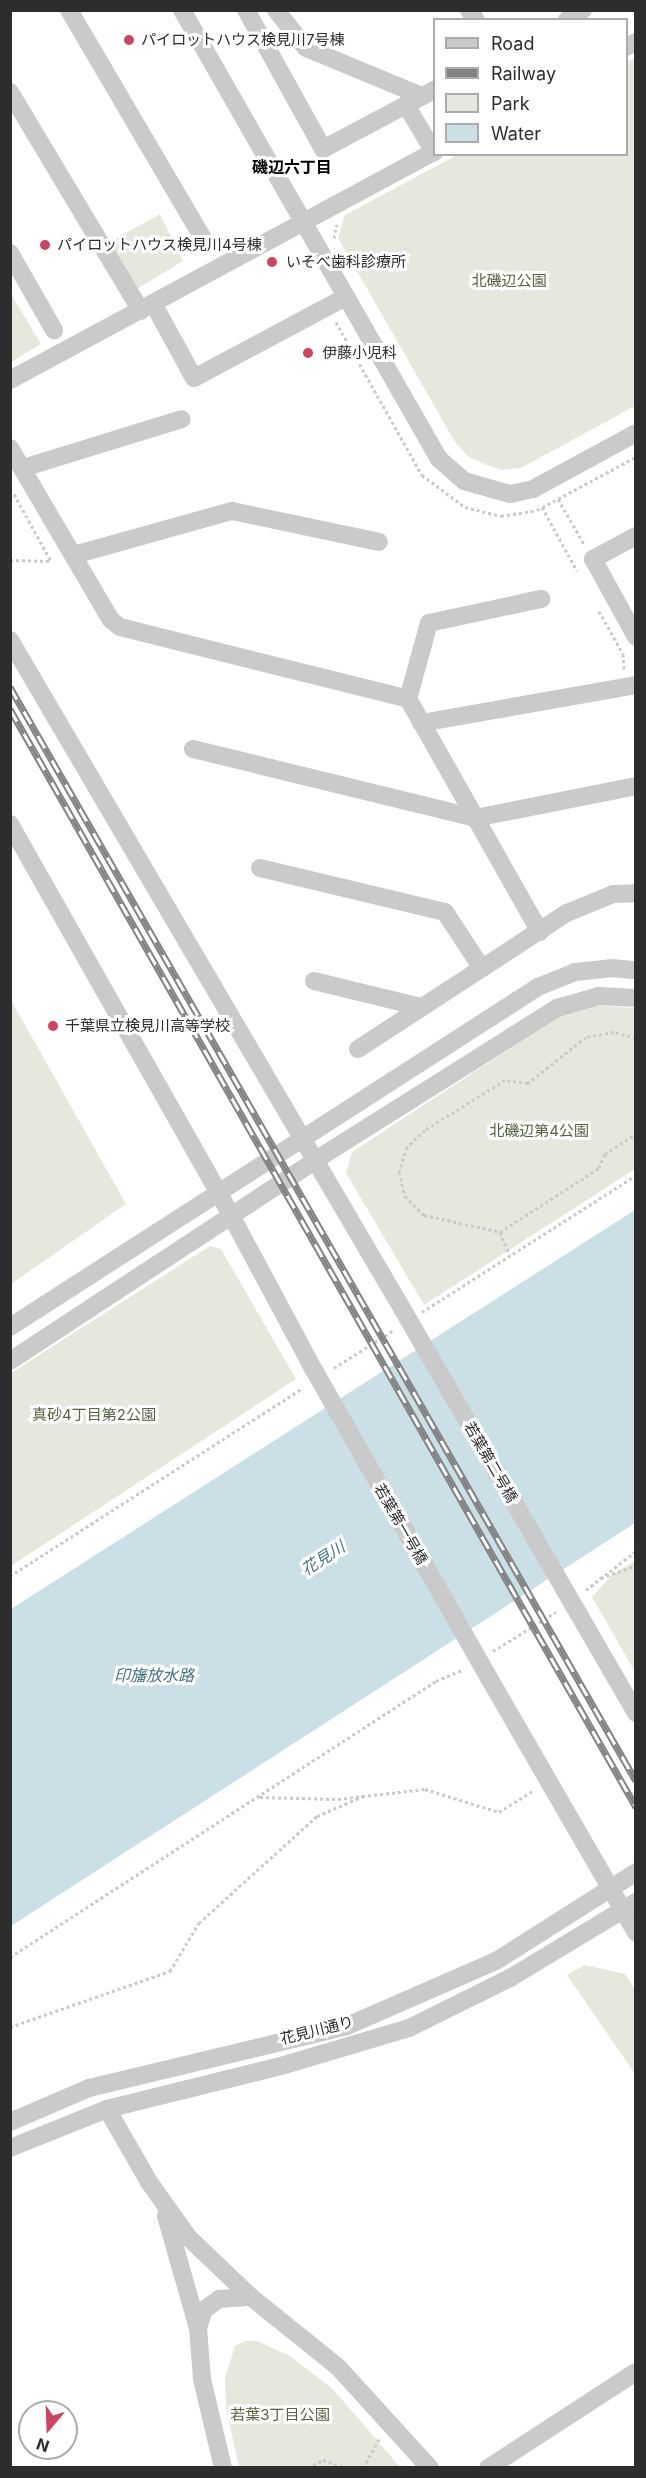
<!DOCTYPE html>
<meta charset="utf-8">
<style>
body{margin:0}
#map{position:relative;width:646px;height:2478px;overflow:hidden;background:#fff;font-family:Inter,"Noto Sans JP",sans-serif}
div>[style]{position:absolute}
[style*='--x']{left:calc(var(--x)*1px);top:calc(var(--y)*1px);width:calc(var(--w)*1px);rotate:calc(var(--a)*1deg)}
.green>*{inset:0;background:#e5e9dd}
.water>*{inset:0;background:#cbdfe7}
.path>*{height:3px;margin-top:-1.5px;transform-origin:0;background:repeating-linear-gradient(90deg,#cacaca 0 3px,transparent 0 6px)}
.minor>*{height:18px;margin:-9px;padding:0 9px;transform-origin:9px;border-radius:9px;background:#cacaca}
.rail>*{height:7px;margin-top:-3.5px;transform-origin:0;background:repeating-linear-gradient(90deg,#fff 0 14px,#828282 0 28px);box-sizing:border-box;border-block:2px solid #828282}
.minor-bridge>*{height:18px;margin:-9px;padding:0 9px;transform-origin:9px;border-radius:9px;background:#cacaca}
.dots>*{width:16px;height:16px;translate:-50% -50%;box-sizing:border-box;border:3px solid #fff;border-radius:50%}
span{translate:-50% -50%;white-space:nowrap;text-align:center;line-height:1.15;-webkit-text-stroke:6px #fff;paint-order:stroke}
.poi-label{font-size:15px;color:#2d2d2d}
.left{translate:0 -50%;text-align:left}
.park-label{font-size:15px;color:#556440}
.street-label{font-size:15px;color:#2d2d2d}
.neighbourhood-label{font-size:16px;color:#000;font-weight:700}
.water-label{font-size:16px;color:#457486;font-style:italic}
.frame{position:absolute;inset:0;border:12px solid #2d2d2d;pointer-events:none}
.legend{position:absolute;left:433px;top:18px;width:195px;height:138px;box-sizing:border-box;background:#fff;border:2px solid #ababab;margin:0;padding:8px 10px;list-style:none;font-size:18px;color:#2d2d2d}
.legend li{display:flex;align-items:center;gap:12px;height:30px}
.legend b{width:30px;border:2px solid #ababab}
.north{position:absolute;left:18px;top:2400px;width:60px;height:60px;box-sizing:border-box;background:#fff;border:2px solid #ababab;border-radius:50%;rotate:199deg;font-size:16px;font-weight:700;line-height:24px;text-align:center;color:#2d2d2d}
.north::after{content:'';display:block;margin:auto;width:21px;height:27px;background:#d0435f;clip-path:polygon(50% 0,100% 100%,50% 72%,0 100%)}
</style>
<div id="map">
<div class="green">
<i style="clip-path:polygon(635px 58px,635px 406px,521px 468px,502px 470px,486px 465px,469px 457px,455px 442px,338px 238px,345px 215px,457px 155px,626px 154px,627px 62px)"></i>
<i style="clip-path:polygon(160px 214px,183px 261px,132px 292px,106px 244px)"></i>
<i style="clip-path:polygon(11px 294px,41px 344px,11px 362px,10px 362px)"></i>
<i style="clip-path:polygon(11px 1000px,126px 1204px,11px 1284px,10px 1284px)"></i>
<i style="clip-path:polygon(596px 1005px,635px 1008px,635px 1169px,424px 1305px,346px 1173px,352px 1152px,564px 1013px)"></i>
<i style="clip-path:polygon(210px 1246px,221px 1249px,296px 1379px,11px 1566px,11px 1373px)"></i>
<i style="clip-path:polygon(635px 1561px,635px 1672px,592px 1597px,612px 1575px)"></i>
<i style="clip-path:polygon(585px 1965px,625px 1974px,635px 1989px,635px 2074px,567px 1975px)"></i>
<i style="clip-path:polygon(245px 2341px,257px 2341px,290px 2356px,332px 2388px,400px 2467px,239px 2467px,226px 2408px,225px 2378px,235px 2346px)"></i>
</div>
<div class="water">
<i style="clip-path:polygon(635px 1210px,635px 1523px,11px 1926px,11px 1609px)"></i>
</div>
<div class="path">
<i style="--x:334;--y:238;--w:14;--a:-78"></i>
<i style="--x:336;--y:322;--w:176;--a:60.7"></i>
<i style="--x:422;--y:475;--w:54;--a:36.7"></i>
<i style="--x:465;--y:507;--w:37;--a:14"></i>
<i style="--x:501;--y:516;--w:36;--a:-9"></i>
<i style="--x:537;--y:510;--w:112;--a:-28.2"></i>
<i style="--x:14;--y:494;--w:77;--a:61.1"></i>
<i style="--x:558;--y:499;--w:52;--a:60"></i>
<i style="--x:542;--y:507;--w:73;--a:61.3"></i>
<i style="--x:10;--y:560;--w:41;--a:1.4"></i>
<i style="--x:599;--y:611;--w:49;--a:60.8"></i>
<i style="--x:623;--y:654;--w:16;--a:86"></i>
<i style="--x:636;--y:1038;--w:23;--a:-165"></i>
<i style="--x:614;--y:1032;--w:28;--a:170"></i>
<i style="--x:586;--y:1037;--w:74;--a:141.6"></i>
<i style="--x:528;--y:1083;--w:23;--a:-173"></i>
<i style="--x:505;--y:1080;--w:94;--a:148"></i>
<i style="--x:425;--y:1130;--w:25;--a:137"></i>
<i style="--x:407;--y:1147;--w:26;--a:108"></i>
<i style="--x:399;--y:1172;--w:25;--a:76"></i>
<i style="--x:405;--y:1196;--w:27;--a:45"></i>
<i style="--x:424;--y:1215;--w:78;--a:12.6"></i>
<i style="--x:500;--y:1232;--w:118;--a:-32.9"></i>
<i style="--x:599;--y:1168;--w:15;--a:-67"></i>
<i style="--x:605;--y:1154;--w:37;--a:-33"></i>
<i style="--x:500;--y:1232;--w:25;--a:67"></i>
<i style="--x:422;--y:1312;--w:254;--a:-32.6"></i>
<i style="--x:334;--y:1368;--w:71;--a:-32.3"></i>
<i style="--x:10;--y:1576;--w:348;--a:-32.7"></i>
<i style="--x:601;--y:1578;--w:37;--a:-20"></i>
<i style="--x:586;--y:1590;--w:63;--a:-38"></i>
<i style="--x:493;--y:1651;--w:74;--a:-31.8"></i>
<i style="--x:260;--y:1797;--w:78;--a:1.5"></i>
<i style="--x:338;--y:1799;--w:88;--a:-6.6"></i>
<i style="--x:425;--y:1789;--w:77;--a:17.3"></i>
<i style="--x:499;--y:1812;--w:41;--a:-32.2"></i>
<i style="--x:10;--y:1957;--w:508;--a:-32.94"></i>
<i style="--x:436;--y:1681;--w:30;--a:-23"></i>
<i style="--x:10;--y:2027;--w:170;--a:-19.3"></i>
<i style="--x:170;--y:1971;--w:56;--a:-58.9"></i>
<i style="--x:199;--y:1923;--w:159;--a:-42.2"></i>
<i style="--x:317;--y:1816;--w:53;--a:-23.2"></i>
<i style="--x:308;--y:2468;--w:17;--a:-28"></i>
<i style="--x:323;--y:2460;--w:24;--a:19"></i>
<i style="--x:363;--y:2468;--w:35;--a:-61"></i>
</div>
<div class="minor">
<i style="--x:69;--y:10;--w:264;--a:59.6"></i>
<i style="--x:182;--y:10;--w:517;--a:60.21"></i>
<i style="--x:439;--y:459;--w:33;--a:41"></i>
<i style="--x:464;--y:481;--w:48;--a:15.8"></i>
<i style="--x:510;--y:494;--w:24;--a:-12"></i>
<i style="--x:533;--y:489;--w:117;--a:-28.5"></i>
<i style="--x:246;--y:10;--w:159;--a:61"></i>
<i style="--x:323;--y:149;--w:126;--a:-28"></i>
<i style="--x:276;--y:10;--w:48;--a:51.7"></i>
<i style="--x:306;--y:48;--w:126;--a:22.5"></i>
<i style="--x:469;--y:10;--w:12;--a:55"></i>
<i style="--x:567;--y:20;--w:19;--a:-32"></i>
<i style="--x:626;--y:47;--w:11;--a:-27"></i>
<i style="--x:10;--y:92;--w:255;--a:59.1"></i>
<i style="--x:406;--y:105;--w:55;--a:59.2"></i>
<i style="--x:10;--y:253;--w:89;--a:60.3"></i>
<i style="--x:154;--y:305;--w:83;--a:61.3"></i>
<i style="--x:194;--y:378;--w:172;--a:-28.1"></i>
<i style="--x:10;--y:380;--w:481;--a:-28.3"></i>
<i style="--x:10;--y:448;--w:199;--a:59.6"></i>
<i style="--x:111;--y:620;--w:11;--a:38"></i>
<i style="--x:120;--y:627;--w:297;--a:14"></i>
<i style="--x:23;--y:468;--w:166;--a:-17.1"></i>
<i style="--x:636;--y:536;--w:49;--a:151.9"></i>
<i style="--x:593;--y:559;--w:89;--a:61.1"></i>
<i style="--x:74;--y:555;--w:164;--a:-15.6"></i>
<i style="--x:232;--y:511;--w:150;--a:11.9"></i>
<i style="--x:10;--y:640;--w:777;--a:59.61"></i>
<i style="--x:421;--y:723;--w:218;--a:-10"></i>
<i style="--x:193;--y:749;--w:290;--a:13.7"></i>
<i style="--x:475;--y:818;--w:164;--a:-11.2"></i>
<i style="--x:10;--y:824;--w:424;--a:60.5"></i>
<i style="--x:219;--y:1193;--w:201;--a:61.8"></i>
<i style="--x:260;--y:868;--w:190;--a:13.4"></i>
<i style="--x:445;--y:912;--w:66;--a:56.8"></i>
<i style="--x:540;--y:932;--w:268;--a:-119.5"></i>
<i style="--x:408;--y:699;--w:79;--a:-74.6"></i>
<i style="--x:429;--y:623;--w:115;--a:-12.1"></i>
<i style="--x:314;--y:981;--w:110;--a:13.7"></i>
<i style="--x:358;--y:1049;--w:249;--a:-33.1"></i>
<i style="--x:567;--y:913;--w:50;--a:-22.4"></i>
<i style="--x:613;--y:894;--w:23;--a:-2"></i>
<i style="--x:10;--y:1327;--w:628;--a:-32.78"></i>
<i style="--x:538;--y:987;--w:40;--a:-22"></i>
<i style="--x:575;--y:972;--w:36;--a:-6"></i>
<i style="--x:611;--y:968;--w:25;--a:5"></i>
<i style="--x:10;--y:1361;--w:364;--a:-33.3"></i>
<i style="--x:314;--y:1161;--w:287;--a:-32.2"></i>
<i style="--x:557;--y:1008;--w:44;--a:-15.9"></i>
<i style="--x:599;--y:996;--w:37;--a:3"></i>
<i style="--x:578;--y:1613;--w:116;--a:59.9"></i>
<i style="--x:489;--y:1678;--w:294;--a:60"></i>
<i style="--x:107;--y:2109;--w:84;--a:60.1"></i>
<i style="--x:149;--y:2182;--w:69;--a:54.5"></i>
<i style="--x:189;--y:2238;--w:86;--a:43.6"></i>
<i style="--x:251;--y:2297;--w:112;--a:38.8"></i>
<i style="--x:338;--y:2367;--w:137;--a:47.7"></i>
<i style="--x:10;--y:2122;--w:86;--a:-23.3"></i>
<i style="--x:89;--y:2088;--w:265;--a:-13.5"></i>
<i style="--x:347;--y:2026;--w:163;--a:-23.6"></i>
<i style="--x:496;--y:1961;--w:166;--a:-32.4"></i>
<i style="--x:10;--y:2148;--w:105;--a:-21.9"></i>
<i style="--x:107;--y:2109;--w:179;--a:-13.9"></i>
<i style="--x:281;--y:2066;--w:134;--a:-16.5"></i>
<i style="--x:409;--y:2028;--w:113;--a:-26.3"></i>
<i style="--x:510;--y:1978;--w:147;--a:-31.1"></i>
<i style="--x:166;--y:2216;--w:116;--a:74.1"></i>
<i style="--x:198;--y:2328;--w:51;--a:85.5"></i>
<i style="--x:202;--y:2379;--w:91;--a:76.7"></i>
<i style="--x:198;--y:2328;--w:19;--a:-72"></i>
<i style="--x:204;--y:2310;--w:19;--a:-36"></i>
<i style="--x:219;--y:2299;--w:32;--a:-4"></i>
<i style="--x:488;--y:2468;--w:176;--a:-33"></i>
</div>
<div class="rail">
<i style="--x:10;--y:687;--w:1260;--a:60.22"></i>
<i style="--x:10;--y:709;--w:1264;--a:60.31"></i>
</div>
<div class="minor-bridge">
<i style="--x:403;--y:1310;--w:350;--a:60"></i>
<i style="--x:314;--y:1370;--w:354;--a:60.4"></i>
</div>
<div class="dots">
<i style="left:129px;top:40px;background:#d0435f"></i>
<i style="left:45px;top:245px;background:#d0435f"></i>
<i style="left:272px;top:262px;background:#d0435f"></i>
<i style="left:308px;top:353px;background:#d0435f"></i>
<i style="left:53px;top:1026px;background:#d0435f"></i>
</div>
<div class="poi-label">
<span class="left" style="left:141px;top:40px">パイロットハウス検見川7号棟</span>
<span class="left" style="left:57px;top:245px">パイロットハウス検見川4号棟</span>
<span class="left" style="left:286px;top:262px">いそべ歯科診療所</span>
<span class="left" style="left:322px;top:353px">伊藤小児科</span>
<span class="left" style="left:65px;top:1026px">千葉県立検見川高等学校</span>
</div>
<div class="park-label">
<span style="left:509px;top:281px">北磯辺公園</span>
<span style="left:539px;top:1131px">北磯辺第4公園</span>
<span style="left:94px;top:1415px">真砂4丁目第2公園</span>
<span style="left:280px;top:2415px">若葉3丁目公園</span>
</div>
<div class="street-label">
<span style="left:491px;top:1462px;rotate:60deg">若葉第二号橋</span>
<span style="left:401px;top:1524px;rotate:60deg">若葉第一号橋</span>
<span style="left:317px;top:2030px;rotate:-14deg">花見川通り</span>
</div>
<div class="neighbourhood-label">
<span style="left:292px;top:167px">磯辺六丁目</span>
</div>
<div class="water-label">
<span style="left:323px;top:1558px;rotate:-33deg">花見川</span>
<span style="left:154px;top:1675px">印旛放水路</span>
</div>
<div class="frame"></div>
<ul class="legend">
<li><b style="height:8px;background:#cacaca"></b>Road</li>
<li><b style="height:8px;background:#828282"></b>Railway</li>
<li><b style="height:16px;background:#e5e9dd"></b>Park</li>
<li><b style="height:16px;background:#cbdfe7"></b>Water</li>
</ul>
<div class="north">N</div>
</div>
